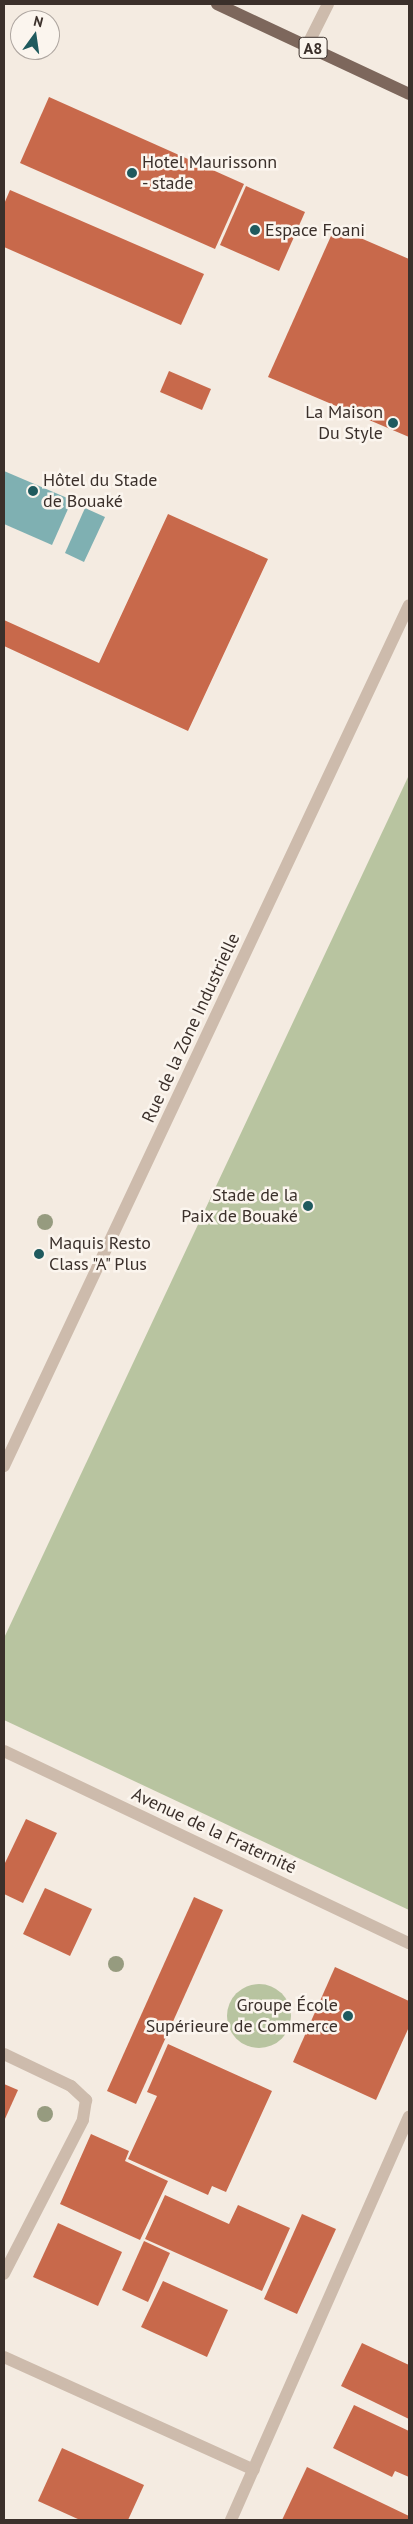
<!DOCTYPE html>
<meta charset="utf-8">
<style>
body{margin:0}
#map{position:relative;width:413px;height:2524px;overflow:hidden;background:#f4ebe1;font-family:"PT Sans",sans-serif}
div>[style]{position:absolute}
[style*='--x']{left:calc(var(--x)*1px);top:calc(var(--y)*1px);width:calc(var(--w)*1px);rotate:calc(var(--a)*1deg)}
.green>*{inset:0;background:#b8c4a0}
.round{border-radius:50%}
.water>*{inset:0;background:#7fb0b2}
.building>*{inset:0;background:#c8694b}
.minor>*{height:12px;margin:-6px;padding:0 6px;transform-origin:6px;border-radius:6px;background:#cdbbac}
.major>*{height:12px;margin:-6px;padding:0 6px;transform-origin:6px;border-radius:6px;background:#7d675c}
.trees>*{width:16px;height:16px;margin:-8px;border-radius:50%;background:#969b7f}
.dots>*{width:14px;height:14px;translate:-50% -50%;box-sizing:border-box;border:2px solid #fbf5ee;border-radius:50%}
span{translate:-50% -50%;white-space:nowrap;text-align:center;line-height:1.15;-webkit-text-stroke:5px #fbf5ee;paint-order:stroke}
.shield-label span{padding:1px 4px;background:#fbf5ee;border:1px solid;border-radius:4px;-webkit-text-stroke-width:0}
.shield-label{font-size:16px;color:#3b302b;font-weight:700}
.poi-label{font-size:18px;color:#3b302b}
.left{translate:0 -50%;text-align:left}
.right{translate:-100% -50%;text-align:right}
.street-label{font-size:18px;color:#3b302b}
.frame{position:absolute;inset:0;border:5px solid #3b302b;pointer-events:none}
.north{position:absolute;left:10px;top:10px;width:50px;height:50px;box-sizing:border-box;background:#fbf5ee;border:1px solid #aea6a0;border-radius:50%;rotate:14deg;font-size:14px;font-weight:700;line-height:20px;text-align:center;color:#3b302b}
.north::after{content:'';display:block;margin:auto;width:18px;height:22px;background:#1f5a5e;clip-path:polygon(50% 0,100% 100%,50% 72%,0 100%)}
</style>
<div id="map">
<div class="green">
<i style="clip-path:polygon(409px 775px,409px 1910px,4px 1720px,4px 1638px)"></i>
<i class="round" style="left:227px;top:1984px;width:64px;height:64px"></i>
</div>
<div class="water">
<i style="clip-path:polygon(4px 471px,72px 500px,52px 545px,4px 524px)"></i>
<i style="clip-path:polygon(85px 508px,105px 517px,84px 562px,65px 553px)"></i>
</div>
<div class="building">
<i style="clip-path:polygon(49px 97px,244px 184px,215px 249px,20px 163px)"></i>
<i style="clip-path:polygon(246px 186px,305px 212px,279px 271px,220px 245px)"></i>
<i style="clip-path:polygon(10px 190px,204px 274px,181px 325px,4px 247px,4px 204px)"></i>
<i style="clip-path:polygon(335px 227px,409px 259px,409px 437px,268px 377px)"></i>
<i style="clip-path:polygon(169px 371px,211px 389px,202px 410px,160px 392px)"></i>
<i style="clip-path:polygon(168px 514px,268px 559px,188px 731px,4px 646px,4px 620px,99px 663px)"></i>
<i style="clip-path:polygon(26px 1819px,57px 1833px,23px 1903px,4px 1894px,4px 1865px)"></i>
<i style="clip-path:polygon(45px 1888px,92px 1909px,70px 1956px,23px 1934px)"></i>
<i style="clip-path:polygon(194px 1897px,223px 1910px,136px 2104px,107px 2091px)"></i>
<i style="clip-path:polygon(335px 1967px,409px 2001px,409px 2027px,376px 2100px,293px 2062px)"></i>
<i style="clip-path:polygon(168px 2044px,272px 2091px,226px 2192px,212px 2186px,208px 2195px,128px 2159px,157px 2096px,147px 2092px)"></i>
<i style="clip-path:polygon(4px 2084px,18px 2090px,4px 2121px)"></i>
<i style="clip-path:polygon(91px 2134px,129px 2151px,125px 2161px,168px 2181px,140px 2240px,60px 2204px)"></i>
<i style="clip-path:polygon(165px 2195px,229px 2224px,238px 2205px,290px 2228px,262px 2291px,145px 2239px)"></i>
<i style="clip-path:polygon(302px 2214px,336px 2229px,297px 2314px,264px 2299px)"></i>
<i style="clip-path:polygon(58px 2223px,122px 2252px,98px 2306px,33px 2277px)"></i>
<i style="clip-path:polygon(144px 2241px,170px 2253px,148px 2302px,122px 2290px)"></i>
<i style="clip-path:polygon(163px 2281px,228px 2310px,207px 2357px,141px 2327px)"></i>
<i style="clip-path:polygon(362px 2343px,409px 2365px,409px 2419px,341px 2386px)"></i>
<i style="clip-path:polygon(354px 2405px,409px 2431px,409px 2477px,395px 2471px,392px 2477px,333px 2448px)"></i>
<i style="clip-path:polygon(62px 2448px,144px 2485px,128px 2520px,80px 2520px,38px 2501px)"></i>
<i style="clip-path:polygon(307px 2467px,409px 2516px,409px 2520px,282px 2520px)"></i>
</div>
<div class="minor">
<i style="--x:307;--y:46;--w:47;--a:-63.4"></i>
<i style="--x:4;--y:1466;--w:951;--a:-64.81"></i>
<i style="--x:4;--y:1751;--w:448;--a:25.4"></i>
<i style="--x:4;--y:2054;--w:74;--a:25.5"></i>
<i style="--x:71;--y:2086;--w:21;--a:43"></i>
<i style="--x:86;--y:2100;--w:20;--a:99"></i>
<i style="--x:83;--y:2120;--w:173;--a:117.2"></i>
<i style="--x:4;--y:2357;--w:274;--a:24.3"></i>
<i style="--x:231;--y:2520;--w:441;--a:-66.2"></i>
</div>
<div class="major">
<i style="--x:217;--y:4;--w:212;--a:25.1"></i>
</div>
<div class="trees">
<i style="left:45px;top:1222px"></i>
<i style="left:116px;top:1964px"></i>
<i style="left:45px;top:2114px"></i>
</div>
<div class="dots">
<i style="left:132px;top:173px;background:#1f5a5e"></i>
<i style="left:255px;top:230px;background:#1f5a5e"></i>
<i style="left:393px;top:423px;background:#1f5a5e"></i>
<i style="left:33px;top:491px;background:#1f5a5e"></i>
<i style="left:308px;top:1206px;background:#1f5a5e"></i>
<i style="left:39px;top:1254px;background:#1f5a5e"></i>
<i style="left:348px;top:2016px;background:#1f5a5e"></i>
</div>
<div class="shield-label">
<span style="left:313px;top:48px">A8</span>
</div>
<div class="poi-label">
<span class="left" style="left:142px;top:173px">Hotel Maurissonn<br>- stade</span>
<span class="left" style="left:265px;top:230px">Espace Foani</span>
<span class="right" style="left:383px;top:423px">La Maison<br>Du Style</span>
<span class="left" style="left:43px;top:491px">Hôtel du Stade<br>de Bouaké</span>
<span class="right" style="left:298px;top:1206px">Stade de la<br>Paix de Bouaké</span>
<span class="left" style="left:49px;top:1254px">Maquis Resto<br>Class "A" Plus</span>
<span class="right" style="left:338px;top:2016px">Groupe École<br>Supérieure de Commerce</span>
</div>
<div class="street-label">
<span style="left:191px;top:1028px;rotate:-65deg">Rue de la Zone Industrielle</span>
<span style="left:214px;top:1831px;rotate:25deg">Avenue de la Fraternité</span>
</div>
<div class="frame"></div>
<div class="north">N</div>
</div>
